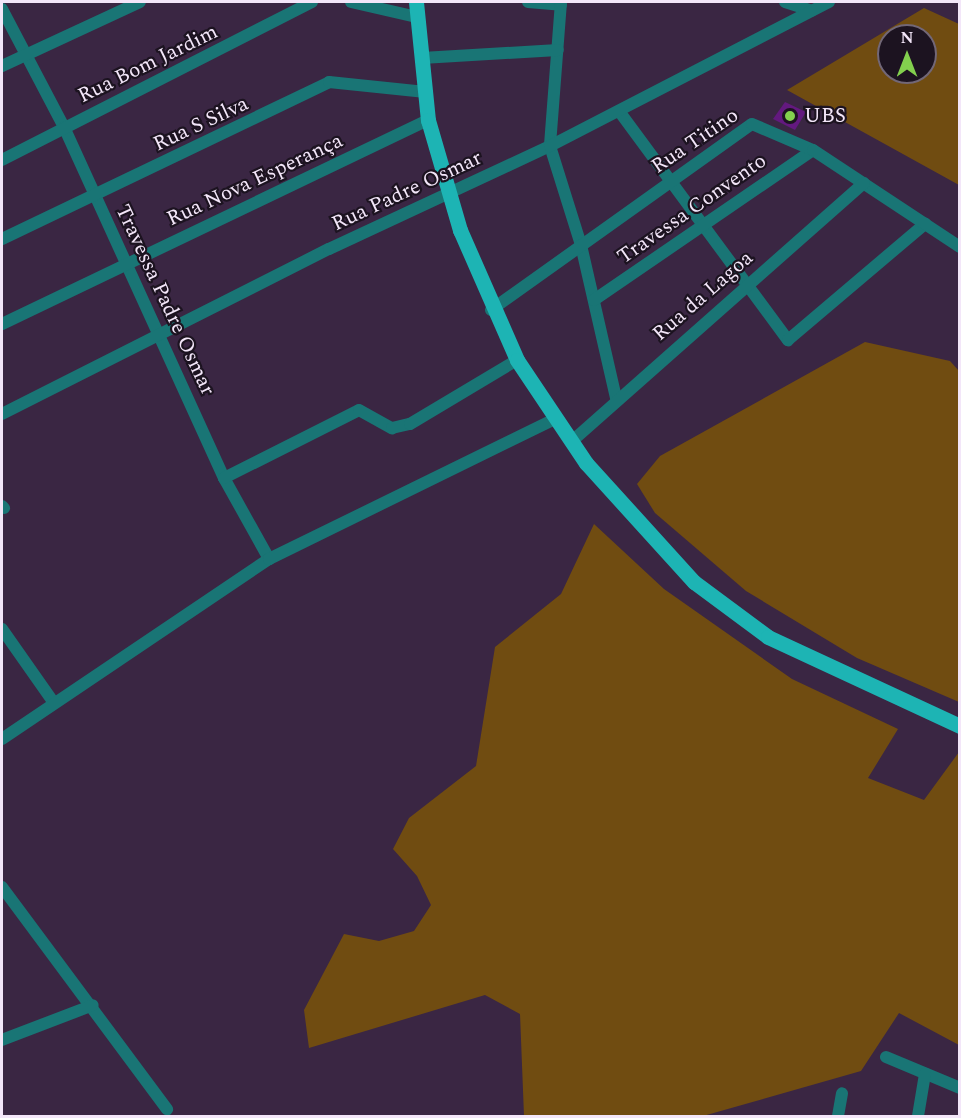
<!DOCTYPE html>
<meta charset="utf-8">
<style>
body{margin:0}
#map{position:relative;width:961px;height:1118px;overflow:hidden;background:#3a2643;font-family:Spectral,serif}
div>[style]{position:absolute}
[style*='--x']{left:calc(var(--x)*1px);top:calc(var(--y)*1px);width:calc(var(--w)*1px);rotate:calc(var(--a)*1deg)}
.green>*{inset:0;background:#704c11}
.building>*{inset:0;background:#63197f}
.minor>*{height:12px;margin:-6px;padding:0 6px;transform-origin:6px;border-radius:6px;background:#197575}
.major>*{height:15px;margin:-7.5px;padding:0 7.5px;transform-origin:7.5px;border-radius:7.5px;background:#1db4b4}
.dots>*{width:16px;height:16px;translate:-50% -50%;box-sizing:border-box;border:3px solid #1c1320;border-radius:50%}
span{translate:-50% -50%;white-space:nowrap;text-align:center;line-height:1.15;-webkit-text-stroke:4.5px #1c1320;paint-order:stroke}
.street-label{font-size:21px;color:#f3e6f9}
.poi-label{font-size:21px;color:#f3e6f9}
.left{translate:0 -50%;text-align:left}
.frame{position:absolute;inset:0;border:3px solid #f3e6f9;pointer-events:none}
.north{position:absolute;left:877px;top:24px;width:60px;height:60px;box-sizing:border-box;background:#1c1320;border:2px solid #726777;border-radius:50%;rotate:0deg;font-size:16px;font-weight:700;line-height:24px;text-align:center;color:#f3e6f9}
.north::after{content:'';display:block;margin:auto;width:21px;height:27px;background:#83d04e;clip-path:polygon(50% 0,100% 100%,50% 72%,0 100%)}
</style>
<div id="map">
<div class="green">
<i style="clip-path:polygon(evenodd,924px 8px,959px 24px,959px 185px,787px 90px,924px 8px,889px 36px,925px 36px,925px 72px,889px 72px,889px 36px)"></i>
<i style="clip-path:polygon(865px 342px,950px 361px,959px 371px,959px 702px,857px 658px,746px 591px,655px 513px,637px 484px,660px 456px)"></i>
<i style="clip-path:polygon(594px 524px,664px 589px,792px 679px,898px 729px,868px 778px,924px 800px,959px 752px,959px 1045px,899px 1013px,861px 1071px,703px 1116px,524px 1116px,520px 1014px,485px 995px,309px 1048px,304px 1010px,344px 934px,379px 941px,414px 931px,431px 905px,417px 876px,393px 849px,409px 818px,476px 766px,495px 647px,561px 594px)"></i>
</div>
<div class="building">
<i style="clip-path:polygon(785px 102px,806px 112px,795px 130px,773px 119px)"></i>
</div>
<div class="minor">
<i style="--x:351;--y:2;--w:68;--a:12.8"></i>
<i style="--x:528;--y:2;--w:33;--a:5"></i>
<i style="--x:561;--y:2;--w:144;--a:94.4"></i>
<i style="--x:550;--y:146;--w:104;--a:72.6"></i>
<i style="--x:581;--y:245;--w:157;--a:77.1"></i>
<i style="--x:785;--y:2;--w:28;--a:18"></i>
<i style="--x:2;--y:9;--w:133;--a:62.3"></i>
<i style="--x:64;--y:127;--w:386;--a:65.5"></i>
<i style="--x:224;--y:478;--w:93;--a:60.9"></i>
<i style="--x:422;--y:58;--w:136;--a:-3.4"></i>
<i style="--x:2;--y:66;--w:152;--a:-24.9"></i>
<i style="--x:619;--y:111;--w:285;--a:53.6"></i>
<i style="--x:788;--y:340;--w:180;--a:-40.3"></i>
<i style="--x:2;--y:160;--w:348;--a:-27"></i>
<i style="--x:2;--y:239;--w:363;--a:-25.6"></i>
<i style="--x:329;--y:82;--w:97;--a:5.9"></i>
<i style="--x:594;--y:300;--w:265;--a:-34.4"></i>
<i style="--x:491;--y:310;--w:320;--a:-35.5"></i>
<i style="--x:752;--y:124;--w:66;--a:23.1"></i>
<i style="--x:813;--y:150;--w:176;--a:33.4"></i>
<i style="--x:2;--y:324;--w:472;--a:-25.6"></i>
<i style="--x:2;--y:414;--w:366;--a:-26.8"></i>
<i style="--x:329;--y:249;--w:244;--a:-25"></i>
<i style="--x:550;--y:146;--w:314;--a:-27.3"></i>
<i style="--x:571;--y:442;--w:391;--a:-41.5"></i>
<i style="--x:224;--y:478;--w:151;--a:-26.7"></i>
<i style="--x:359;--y:410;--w:38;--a:29"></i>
<i style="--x:392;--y:428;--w:18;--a:-13"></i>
<i style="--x:410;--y:424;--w:125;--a:-30.9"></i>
<i style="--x:2;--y:506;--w:3;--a:45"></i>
<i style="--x:2;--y:629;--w:90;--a:54.9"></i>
<i style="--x:2;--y:739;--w:322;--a:-34"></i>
<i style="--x:269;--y:559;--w:318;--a:-26.1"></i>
<i style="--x:2;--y:887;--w:277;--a:53.4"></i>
<i style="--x:2;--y:1040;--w:97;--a:-21"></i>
<i style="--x:886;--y:1057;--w:80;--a:22.7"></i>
<i style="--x:838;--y:1116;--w:23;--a:-80"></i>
<i style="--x:918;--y:1116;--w:43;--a:-80.5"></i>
</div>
<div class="major">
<i style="--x:416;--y:2;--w:119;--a:84.2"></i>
<i style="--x:428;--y:120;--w:115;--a:73.8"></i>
<i style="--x:460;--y:230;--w:142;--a:66.3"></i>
<i style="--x:517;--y:360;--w:124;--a:56.2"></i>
<i style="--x:586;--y:463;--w:161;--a:47.8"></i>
<i style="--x:694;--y:582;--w:92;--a:36.6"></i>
<i style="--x:768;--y:637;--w:212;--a:24.9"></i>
</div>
<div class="dots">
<i style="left:790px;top:116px;background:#83d04e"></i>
</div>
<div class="street-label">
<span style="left:148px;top:64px;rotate:-26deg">Rua Bom Jardim</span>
<span style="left:201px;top:124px;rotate:-25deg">Rua S Silva</span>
<span style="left:695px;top:141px;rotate:-34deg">Rua Titino</span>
<span style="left:255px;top:180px;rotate:-25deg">Rua Nova Esperança</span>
<span style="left:407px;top:191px;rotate:-25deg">Rua Padre Osmar</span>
<span style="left:692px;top:209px;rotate:-35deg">Travessa Convento</span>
<span style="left:703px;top:296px;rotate:-41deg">Rua da Lagoa</span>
<span style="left:165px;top:300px;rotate:65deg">Travessa Padre Osmar</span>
</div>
<div class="poi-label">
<span class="left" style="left:804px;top:116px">UBS</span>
</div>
<div class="frame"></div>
<div class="north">N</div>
</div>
